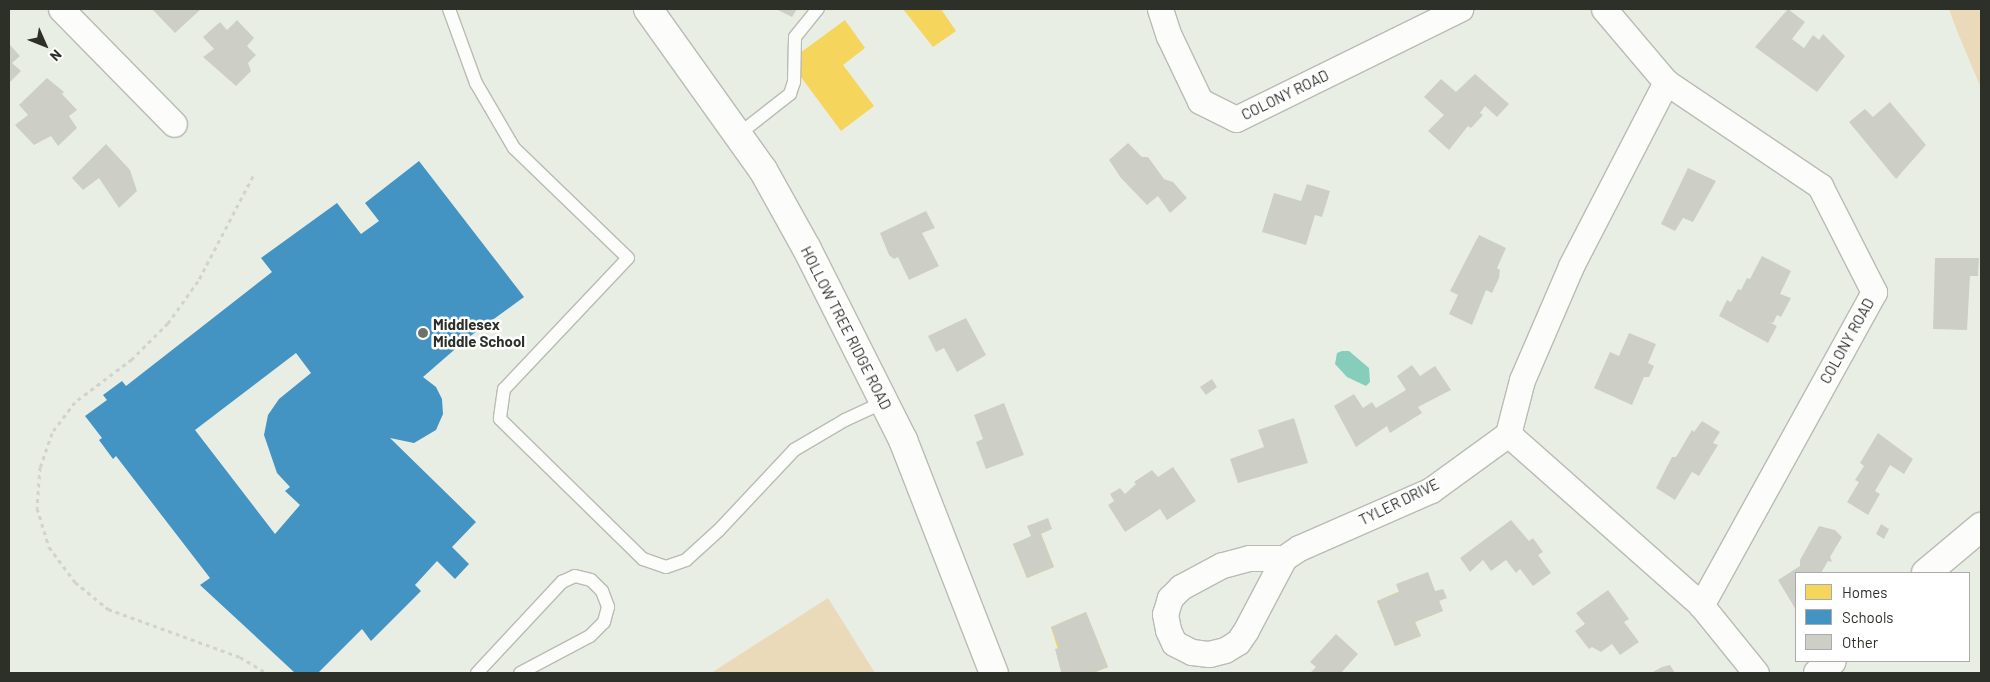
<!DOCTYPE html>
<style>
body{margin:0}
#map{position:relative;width:1990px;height:682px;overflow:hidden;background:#e9eee4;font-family:Barlow,sans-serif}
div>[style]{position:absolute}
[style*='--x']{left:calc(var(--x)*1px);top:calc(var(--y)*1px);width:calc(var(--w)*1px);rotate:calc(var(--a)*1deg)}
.green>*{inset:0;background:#eadaba}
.water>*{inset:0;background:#86cebb}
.homes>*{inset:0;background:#f6d55c}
.schools>*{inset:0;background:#4393c3}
.building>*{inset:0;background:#cdcfc7}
.path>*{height:3px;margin-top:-1.5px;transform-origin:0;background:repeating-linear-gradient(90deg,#d2d3d0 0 4px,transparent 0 8px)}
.roads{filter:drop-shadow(1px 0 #b8bcb4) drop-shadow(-1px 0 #b8bcb4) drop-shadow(0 1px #b8bcb4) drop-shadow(0 -1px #b8bcb4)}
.service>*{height:12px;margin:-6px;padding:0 6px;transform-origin:6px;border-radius:6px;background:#fcfcfb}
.minor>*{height:25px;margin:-12.5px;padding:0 12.5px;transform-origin:12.5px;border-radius:12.5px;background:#fcfcfb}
.tertiary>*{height:28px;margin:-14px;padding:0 14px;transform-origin:14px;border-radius:14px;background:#fcfcfb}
.secondary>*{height:28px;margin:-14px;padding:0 14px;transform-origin:14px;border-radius:14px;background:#fcfcfb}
.dots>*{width:14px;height:14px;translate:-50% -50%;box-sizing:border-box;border:2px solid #fff;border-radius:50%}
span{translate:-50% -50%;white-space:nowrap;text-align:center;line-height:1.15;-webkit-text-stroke:5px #fff;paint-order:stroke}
.street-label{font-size:15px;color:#2d3029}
.poi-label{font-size:15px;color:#2d3029;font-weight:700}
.left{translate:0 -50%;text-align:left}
.frame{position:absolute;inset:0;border:10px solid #2d3029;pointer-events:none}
.legend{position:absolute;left:1795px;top:572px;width:175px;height:90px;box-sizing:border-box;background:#fff;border:1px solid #abaca9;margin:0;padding:6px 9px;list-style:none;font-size:15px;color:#2d3029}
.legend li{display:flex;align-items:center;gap:10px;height:25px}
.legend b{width:25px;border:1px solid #abaca9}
.north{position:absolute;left:20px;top:20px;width:50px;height:50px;-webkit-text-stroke:4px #fff;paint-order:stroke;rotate:134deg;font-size:14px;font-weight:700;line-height:20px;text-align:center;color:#2d3029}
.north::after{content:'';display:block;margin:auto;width:18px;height:22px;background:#2d3029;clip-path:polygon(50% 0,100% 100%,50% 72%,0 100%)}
</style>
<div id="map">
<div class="green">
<i style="clip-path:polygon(1949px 9px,1981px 9px,1981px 88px,1957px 31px)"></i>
<i style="clip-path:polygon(828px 598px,875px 673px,711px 673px)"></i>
</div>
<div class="water">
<i style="clip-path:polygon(1342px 351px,1349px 351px,1369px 368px,1370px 382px,1366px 386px,1347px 377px,1335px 364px,1337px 353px)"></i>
</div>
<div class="homes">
<i style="clip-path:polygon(903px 9px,941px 9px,956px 31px,933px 47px)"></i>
<i style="clip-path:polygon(845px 20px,865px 48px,843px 65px,874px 106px,841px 131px,789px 61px)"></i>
<i style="clip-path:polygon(1041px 534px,1054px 567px,1027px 578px,1013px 544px)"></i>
<i style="clip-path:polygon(1430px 578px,1443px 611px,1415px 622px,1421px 636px,1395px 646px,1377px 601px)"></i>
<i style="clip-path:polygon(1086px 612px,1108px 667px,1093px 673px,1065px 673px,1051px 627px)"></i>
</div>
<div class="schools">
<i style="clip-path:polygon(evenodd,419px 161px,524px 297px,469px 337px,423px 377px,436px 387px,442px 399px,443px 414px,436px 430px,414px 443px,390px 438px,476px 522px,452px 547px,469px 564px,455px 579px,437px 561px,415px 585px,421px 591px,371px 641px,362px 629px,318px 673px,295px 673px,200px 585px,210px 578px,116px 456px,113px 459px,99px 440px,102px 438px,85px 416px,107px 400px,103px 395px,122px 381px,126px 386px,272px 272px,261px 258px,337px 203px,361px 234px,379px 221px,365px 203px,419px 161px,296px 353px,311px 373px,279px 399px,268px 415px,264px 435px,277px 473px,290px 487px,285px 491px,300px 505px,275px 534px,195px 430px,296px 353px)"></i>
</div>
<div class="building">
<i style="clip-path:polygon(152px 9px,201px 9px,175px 33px)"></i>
<i style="clip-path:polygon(776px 9px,797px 9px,792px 17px)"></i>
<i style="clip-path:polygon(1788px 9px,1805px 22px,1792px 39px,1804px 48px,1813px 35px,1819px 40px,1823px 34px,1845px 56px,1817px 92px,1755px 47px)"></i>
<i style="clip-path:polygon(237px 20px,254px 38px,247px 46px,256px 55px,248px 63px,251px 71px,236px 86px,203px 57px,214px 49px,203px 37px,220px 22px,227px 30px)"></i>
<i style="clip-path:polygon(9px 44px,20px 56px,12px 63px,21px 71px,9px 83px)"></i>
<i style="clip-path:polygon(1475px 74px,1509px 104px,1497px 117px,1485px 106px,1480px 113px,1483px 115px,1471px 128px,1468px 126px,1449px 150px,1428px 131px,1444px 115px,1424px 97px,1441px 79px,1456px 92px)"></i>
<i style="clip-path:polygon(47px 78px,64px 92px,62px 94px,77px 110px,69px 116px,77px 128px,58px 146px,51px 136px,34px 145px,15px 125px,28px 115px,19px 105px)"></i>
<i style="clip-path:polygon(1890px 102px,1926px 145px,1896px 179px,1849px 122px,1865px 109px,1873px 117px)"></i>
<i style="clip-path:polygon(1128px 143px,1142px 157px,1148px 157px,1164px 179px,1173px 182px,1187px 198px,1170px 213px,1158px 196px,1147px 205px,1121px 178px,1109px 160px)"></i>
<i style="clip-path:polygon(106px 144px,130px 170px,137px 191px,119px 208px,99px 178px,83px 190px,72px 178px)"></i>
<i style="clip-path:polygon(1688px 168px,1716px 181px,1693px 222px,1683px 218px,1675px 231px,1661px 224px)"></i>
<i style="clip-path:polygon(1307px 184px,1330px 191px,1322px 217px,1315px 215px,1306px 245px,1262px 232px,1274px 193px,1301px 201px)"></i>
<i style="clip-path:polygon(926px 211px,935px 228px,922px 233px,939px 266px,909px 280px,898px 257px,894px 259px,889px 255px,880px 233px)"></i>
<i style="clip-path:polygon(1479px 235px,1506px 248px,1497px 268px,1500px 270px,1499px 278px,1492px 293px,1486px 290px,1472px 325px,1449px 314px,1458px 295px,1450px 291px)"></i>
<i style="clip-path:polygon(1762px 256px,1791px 271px,1780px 294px,1791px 298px,1781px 317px,1777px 315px,1773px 323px,1769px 322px,1777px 326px,1768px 343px,1719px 316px,1727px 300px,1731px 302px,1738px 289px,1741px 290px,1747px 278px,1750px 279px)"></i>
<i style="clip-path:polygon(1935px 258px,1979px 258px,1978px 276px,1970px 276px,1967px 330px,1933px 329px)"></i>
<i style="clip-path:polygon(966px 318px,986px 355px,957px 372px,944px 348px,936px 352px,928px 336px)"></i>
<i style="clip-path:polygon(1629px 333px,1656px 344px,1648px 363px,1654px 366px,1649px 377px,1644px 377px,1632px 405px,1594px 388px,1610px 352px,1619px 356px)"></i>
<i style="clip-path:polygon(1412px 365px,1420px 376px,1435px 366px,1451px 390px,1418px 407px,1422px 413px,1390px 433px,1387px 426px,1356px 447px,1334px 406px,1354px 394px,1363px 408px,1372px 402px,1376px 408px,1406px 390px,1397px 376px)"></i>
<i style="clip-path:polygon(1212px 379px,1217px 387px,1206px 395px,1200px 387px)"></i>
<i style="clip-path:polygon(1004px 403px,1024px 455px,986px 469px,976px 442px,983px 439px,974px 415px)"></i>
<i style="clip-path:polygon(1294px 418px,1308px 463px,1238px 483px,1230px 459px,1264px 447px,1258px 430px)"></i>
<i style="clip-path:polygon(1702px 421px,1720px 432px,1713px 443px,1718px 445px,1699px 476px,1692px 472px,1675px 500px,1656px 488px,1672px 457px,1676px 457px,1692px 430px,1694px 432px)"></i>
<i style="clip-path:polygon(1878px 433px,1913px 459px,1904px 474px,1890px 465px,1875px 491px,1880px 494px,1868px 515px,1847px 502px,1859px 482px,1855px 480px,1864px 466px,1860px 463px)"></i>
<i style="clip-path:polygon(1173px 467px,1196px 501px,1167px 520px,1160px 509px,1125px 532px,1108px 505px,1114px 501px,1110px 494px,1120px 488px,1125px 494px,1136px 484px,1134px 482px,1152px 470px,1158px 477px)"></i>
<i style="clip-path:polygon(1048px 518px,1052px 529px,1041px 534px,1054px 567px,1027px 578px,1013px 544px,1031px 536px,1027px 526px)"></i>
<i style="clip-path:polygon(1511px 520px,1529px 541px,1533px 538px,1543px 552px,1538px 555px,1551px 573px,1533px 586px,1520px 569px,1516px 573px,1506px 560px,1491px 571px,1483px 560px,1470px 572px,1460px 558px)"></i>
<i style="clip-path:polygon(1881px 524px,1889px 529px,1884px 539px,1876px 534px)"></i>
<i style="clip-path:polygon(1819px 526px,1835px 530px,1842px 537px,1830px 557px,1832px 562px,1828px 561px,1821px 573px,1796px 573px,1796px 610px,1778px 580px,1800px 566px,1800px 560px)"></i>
<i style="clip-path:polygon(1428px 572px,1435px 591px,1443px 589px,1447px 598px,1439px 601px,1443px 611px,1415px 622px,1421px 636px,1395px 646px,1377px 601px,1399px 592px,1396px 584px)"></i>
<i style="clip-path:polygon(1608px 590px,1629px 619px,1624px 622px,1639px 642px,1620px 655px,1612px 644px,1601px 652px,1592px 647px,1589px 649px,1575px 631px,1585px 624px,1576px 613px)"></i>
<i style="clip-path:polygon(1086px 612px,1108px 667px,1093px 673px,1061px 672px,1055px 649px,1059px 648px,1051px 627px)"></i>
<i style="clip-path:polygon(1336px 634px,1358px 654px,1341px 673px,1310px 673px,1316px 667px,1310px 662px)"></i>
<i style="clip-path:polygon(1670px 665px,1675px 673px,1651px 673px,1662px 667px)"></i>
</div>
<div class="path">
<i style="--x:253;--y:176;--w:119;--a:117.6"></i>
<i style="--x:198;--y:281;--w:52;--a:125.5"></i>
<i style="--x:168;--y:323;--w:51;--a:135"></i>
<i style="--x:132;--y:359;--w:71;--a:143"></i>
<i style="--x:75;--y:402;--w:39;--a:127"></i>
<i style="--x:52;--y:433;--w:36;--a:109"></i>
<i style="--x:40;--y:467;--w:41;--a:94.2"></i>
<i style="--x:37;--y:508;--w:41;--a:72.9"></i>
<i style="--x:49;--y:547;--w:44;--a:53.4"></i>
<i style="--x:75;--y:582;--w:43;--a:39.3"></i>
<i style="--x:108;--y:609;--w:140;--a:20"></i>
<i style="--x:240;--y:657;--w:31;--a:31"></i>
</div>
<div class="roads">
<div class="service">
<i style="--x:449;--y:9;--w:79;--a:70"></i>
<i style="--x:476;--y:83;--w:75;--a:59.7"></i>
<i style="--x:514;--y:148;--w:158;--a:44"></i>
<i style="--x:628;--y:258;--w:180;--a:133.4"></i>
<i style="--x:504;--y:389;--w:30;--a:98"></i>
<i style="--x:500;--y:419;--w:200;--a:44.4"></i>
<i style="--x:643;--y:559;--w:24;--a:19"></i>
<i style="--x:666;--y:567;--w:21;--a:-19"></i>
<i style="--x:686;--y:560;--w:45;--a:-42.3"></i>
<i style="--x:719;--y:530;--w:110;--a:-46.8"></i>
<i style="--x:794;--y:450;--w:59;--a:-30.5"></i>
<i style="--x:845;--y:420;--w:43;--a:-24.8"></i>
<i style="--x:739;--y:134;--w:65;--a:-38.1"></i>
<i style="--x:790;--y:94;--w:13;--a:-72"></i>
<i style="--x:794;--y:82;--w:45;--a:-88.7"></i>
<i style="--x:795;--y:37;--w:36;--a:-51"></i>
<i style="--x:477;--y:673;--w:125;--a:-47"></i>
<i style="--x:562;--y:582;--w:14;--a:-25"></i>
<i style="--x:575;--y:576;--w:16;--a:14"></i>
<i style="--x:591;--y:580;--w:16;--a:45"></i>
<i style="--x:602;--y:591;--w:17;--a:69"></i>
<i style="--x:608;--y:607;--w:16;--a:105"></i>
<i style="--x:604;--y:622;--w:20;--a:135"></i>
<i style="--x:590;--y:636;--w:79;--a:152.1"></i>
</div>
<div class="minor">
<i style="--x:61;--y:9;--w:161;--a:45.5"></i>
<i style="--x:1160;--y:9;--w:28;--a:72"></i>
<i style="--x:1169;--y:36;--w:72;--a:64.5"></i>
<i style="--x:1200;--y:101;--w:40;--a:26.6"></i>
<i style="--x:1236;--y:119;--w:250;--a:-26.2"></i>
<i style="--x:1604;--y:9;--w:96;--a:49.7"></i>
<i style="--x:1666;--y:82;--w:186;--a:34"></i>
<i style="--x:1820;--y:186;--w:119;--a:63"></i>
<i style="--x:1874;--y:292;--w:358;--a:118.9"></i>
<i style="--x:1508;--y:434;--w:56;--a:-75.5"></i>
<i style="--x:1522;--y:380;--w:124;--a:-66.7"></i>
<i style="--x:1571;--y:266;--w:207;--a:-62.7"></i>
<i style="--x:1508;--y:434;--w:258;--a:41.5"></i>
<i style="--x:1701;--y:605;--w:87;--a:51"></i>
<i style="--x:1284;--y:558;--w:35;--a:180"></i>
<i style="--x:1249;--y:558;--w:28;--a:165"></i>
<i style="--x:1222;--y:565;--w:47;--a:151.8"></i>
<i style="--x:1181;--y:587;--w:16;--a:135"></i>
<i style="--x:1170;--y:598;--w:17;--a:107"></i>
<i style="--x:1165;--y:614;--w:16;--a:79"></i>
<i style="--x:1168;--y:630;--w:14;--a:65"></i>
<i style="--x:1174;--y:643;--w:20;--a:27"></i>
<i style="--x:1192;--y:652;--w:17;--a:7"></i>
<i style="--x:1209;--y:654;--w:16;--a:-14"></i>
<i style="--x:1225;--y:650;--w:15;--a:-32"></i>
<i style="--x:1238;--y:642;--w:14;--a:-56"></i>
<i style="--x:1246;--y:630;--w:81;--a:-62.2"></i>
<i style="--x:1284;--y:558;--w:18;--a:-34"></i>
<i style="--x:1299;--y:548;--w:144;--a:-23.7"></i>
<i style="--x:1431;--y:490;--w:95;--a:-36"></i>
</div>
<div class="tertiary">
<i style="--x:1926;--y:573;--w:72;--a:-39.9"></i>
<i style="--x:1818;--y:673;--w:18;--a:-41"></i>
</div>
<div class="secondary">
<i style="--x:648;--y:9;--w:198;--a:54.5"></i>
<i style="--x:763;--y:170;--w:90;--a:60.9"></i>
<i style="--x:807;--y:249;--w:214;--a:63.3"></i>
<i style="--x:903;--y:440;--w:250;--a:68.7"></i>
</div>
</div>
<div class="dots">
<i style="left:423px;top:333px;background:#6f726a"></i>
</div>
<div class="street-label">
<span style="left:1285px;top:95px;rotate:-26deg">COLONY ROAD</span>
<span style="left:846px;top:328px;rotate:63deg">HOLLOW TREE RIDGE ROAD</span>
<span style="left:1847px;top:341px;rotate:-61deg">COLONY ROAD</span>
<span style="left:1399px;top:502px;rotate:-26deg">TYLER DRIVE</span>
</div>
<div class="poi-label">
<span class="left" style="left:433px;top:333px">Middlesex<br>Middle School</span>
</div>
<div class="frame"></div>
<ul class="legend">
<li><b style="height:14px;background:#f6d55c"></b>Homes</li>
<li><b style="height:14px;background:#4393c3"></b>Schools</li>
<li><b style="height:14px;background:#cdcfc7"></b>Other</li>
</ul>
<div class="north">N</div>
</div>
